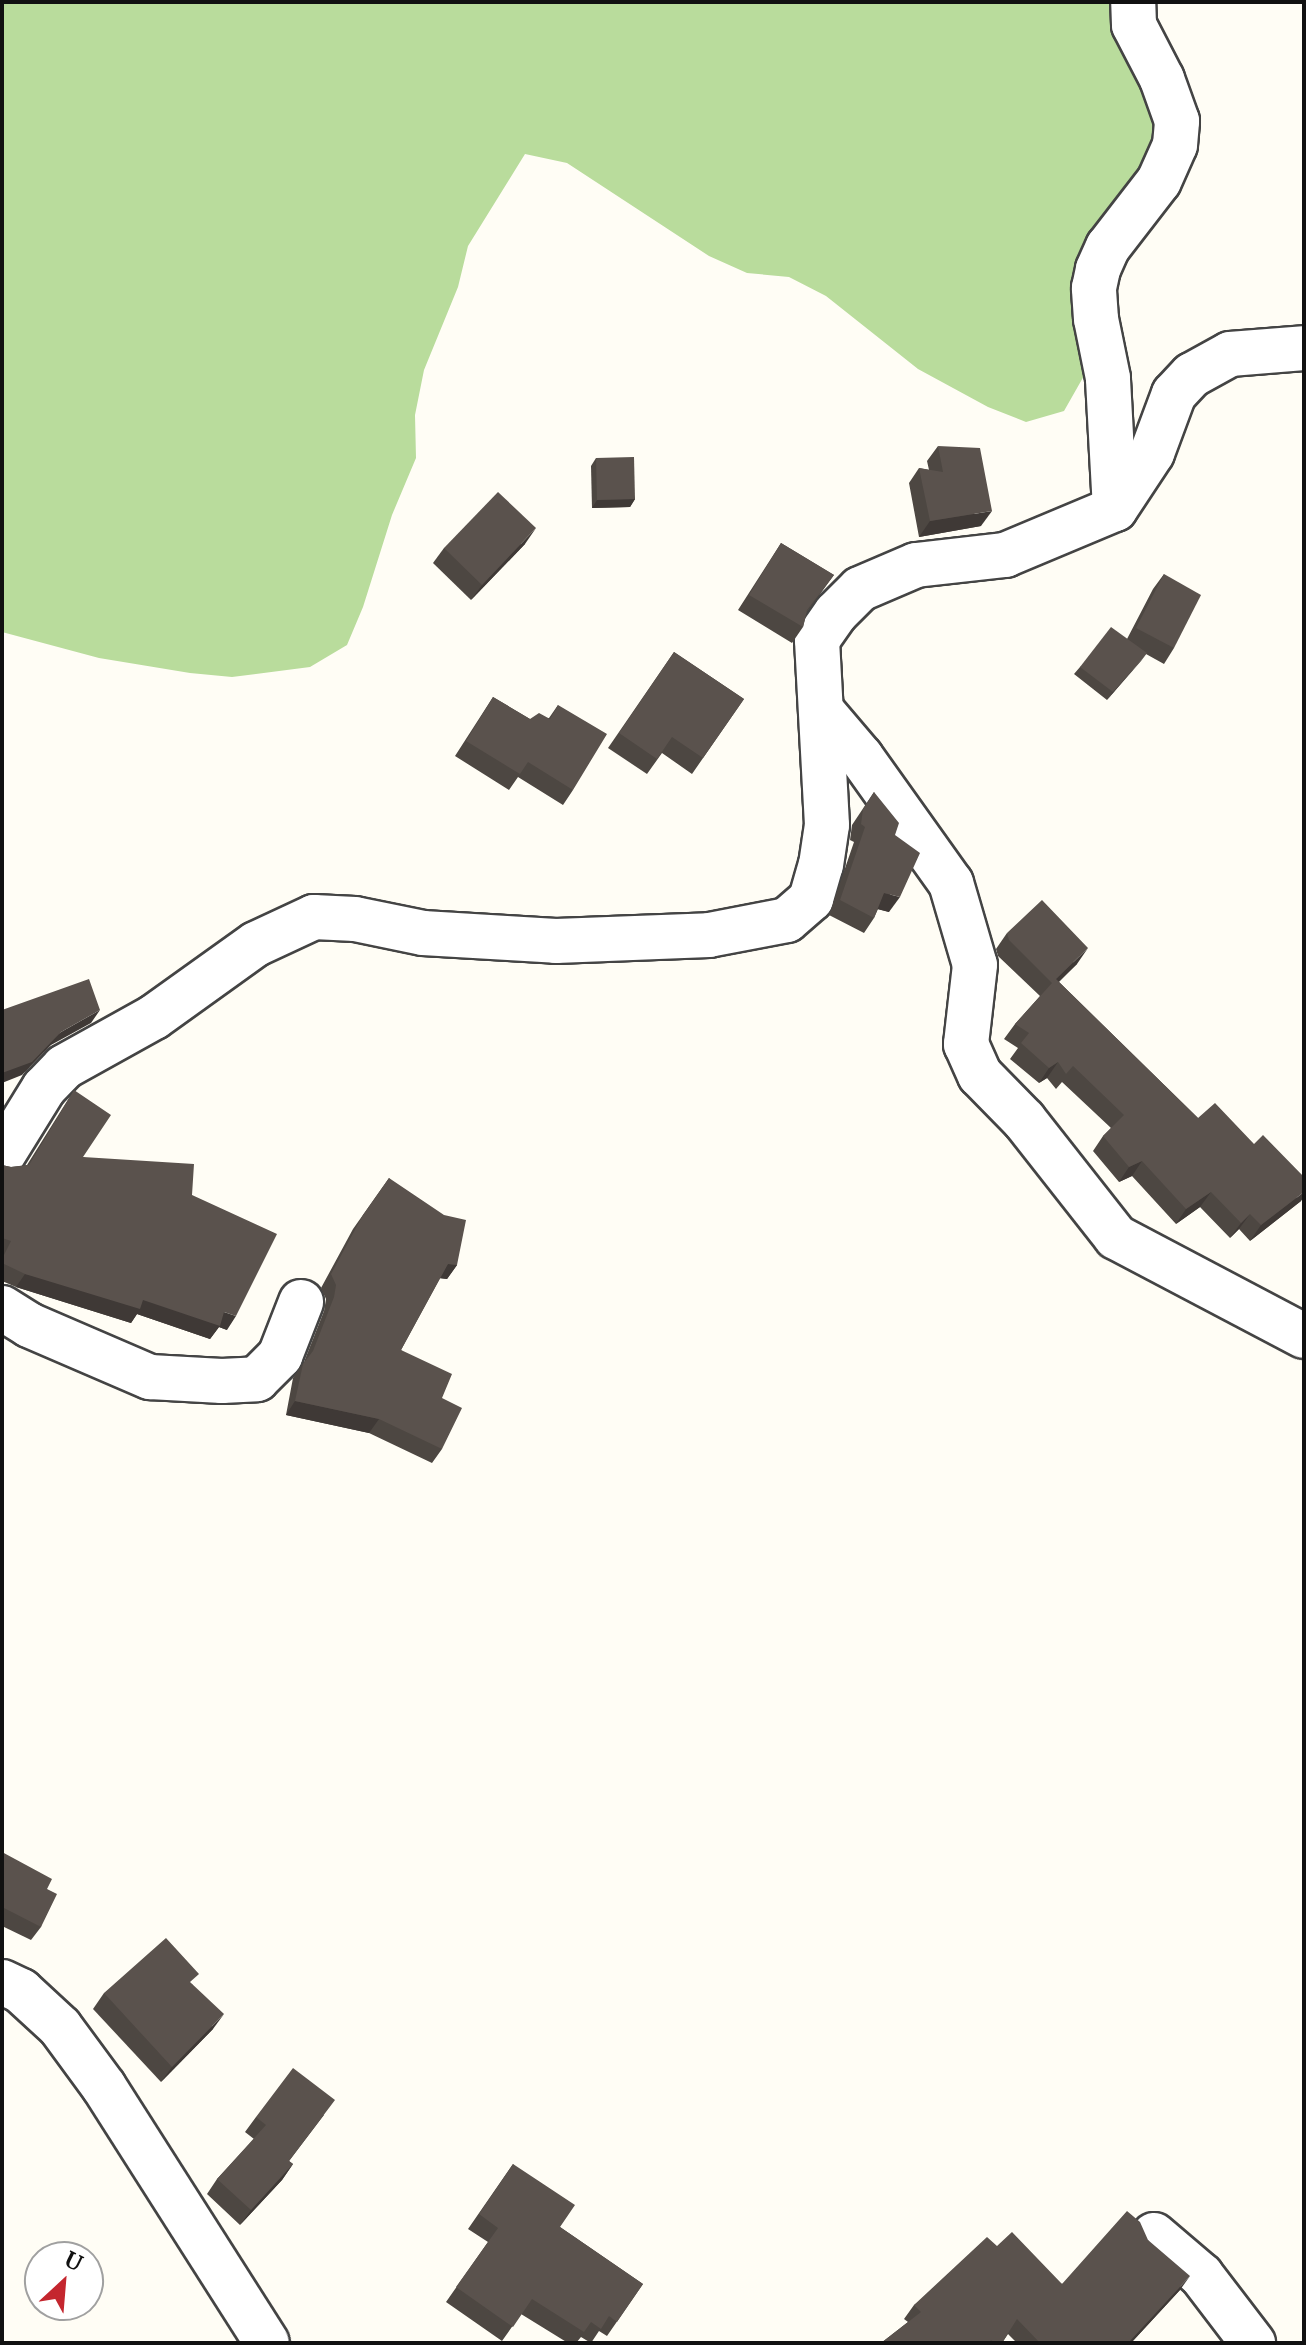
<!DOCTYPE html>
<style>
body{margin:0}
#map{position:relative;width:1306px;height:2345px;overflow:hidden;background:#fffdf5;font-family:Merriweather,serif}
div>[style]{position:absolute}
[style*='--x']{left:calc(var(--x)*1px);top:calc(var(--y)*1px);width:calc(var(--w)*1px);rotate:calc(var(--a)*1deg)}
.forest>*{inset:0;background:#b9dc9c}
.roads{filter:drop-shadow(2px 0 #444) drop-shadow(-2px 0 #444) drop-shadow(0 2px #444) drop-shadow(0 -2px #444)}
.minor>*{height:44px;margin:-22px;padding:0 22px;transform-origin:22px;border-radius:22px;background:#fff}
.wall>*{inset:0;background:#4d4742}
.shaded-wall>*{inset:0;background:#3f3936}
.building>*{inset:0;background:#5a524d}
span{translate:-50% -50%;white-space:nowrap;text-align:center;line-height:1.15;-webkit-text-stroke:8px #fff;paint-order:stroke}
.frame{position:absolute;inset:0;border:4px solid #111;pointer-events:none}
.north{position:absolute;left:24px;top:2241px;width:80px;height:80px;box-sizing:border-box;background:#fff;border:2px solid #a0a0a0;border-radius:50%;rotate:26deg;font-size:22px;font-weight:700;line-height:32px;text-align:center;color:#111}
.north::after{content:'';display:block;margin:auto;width:28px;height:36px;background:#c4262e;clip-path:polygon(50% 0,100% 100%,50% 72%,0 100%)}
</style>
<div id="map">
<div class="forest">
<i style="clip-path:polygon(2px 2px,1115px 2px,1139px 64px,1160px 139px,1089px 367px,1064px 411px,1026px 422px,988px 407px,918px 369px,826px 296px,789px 277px,747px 273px,709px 256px,567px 163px,525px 154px,468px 246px,458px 287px,424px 370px,415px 415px,416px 458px,392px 515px,363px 607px,347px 645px,310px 667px,232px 677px,190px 673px,99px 658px,2px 632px)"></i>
</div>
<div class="roads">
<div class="minor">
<i style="--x:1115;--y:509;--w:131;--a:-93.1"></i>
<i style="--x:1108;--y:378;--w:60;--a:-101.5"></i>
<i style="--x:1096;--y:319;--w:31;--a:-94"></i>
<i style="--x:1094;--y:288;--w:19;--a:-78"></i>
<i style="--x:1098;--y:269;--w:24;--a:-66"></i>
<i style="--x:1108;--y:247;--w:83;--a:-52.3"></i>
<i style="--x:1159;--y:181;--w:39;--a:-66"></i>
<i style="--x:1175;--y:145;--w:24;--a:-85"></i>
<i style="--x:1177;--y:121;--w:45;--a:-109.7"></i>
<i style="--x:1162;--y:79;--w:61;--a:-117.4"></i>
<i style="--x:1134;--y:25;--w:23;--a:-92"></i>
<i style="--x:821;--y:710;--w:62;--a:49.6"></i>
<i style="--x:861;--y:757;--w:155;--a:54.5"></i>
<i style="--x:951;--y:883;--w:85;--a:73.7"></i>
<i style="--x:975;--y:965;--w:80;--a:96.5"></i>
<i style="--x:966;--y:1044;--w:34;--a:66"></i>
<i style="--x:980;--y:1075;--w:63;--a:45.6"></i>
<i style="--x:1024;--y:1120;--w:149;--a:51.8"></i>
<i style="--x:1116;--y:1237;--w:212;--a:27.8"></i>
<i style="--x:2;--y:1156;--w:80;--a:-58.3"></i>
<i style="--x:44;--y:1088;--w:29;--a:-46"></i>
<i style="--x:64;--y:1067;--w:103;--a:-29.1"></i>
<i style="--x:154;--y:1017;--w:125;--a:-35.6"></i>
<i style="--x:256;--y:944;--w:64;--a:-25"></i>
<i style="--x:314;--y:917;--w:41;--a:2.8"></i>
<i style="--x:355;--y:919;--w:69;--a:11.6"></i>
<i style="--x:423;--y:933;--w:133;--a:3.4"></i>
<i style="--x:556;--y:941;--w:153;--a:-2.2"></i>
<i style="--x:709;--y:935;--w:79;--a:-10.9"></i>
<i style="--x:787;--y:920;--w:32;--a:-41"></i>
<i style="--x:811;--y:899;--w:35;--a:-74"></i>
<i style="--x:821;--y:865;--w:40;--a:-81.5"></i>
<i style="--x:827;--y:825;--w:185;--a:-93.1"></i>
<i style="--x:817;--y:640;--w:33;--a:-55"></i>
<i style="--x:836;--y:613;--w:34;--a:-45"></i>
<i style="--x:860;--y:589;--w:61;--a:-23.2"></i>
<i style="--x:916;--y:565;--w:90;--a:-6.4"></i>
<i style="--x:1005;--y:555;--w:119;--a:-22.7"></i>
<i style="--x:1115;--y:509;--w:67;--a:-56.5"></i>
<i style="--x:1152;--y:453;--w:63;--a:-69.6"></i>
<i style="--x:1174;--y:394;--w:26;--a:-47"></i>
<i style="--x:1192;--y:375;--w:43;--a:-28.9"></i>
<i style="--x:1230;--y:354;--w:74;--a:-4.6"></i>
<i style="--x:2;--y:1308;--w:32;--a:32"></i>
<i style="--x:29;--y:1325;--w:132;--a:23.3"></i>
<i style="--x:150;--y:1377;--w:72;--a:3.2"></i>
<i style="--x:222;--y:1381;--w:35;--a:-3"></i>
<i style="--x:257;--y:1379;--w:33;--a:-45"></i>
<i style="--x:280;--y:1356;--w:58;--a:-68.7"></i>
<i style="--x:2;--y:1982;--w:21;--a:25"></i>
<i style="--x:21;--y:1991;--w:53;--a:42.7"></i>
<i style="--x:60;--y:2027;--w:74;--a:53.7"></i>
<i style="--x:104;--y:2087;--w:303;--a:57.5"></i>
<i style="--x:1154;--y:2235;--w:62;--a:40.4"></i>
<i style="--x:1201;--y:2275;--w:86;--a:52.6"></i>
</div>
</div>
<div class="wall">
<i style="clip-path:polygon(938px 446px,981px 526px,919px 537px,909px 483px,919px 468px,929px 470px,927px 461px)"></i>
<i style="clip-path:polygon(596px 458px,635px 499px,630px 507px,592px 508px,591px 466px)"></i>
<i style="clip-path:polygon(781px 543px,834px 575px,807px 612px,803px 627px,792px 643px,738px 610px)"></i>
<i style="clip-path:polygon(525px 544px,471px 600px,433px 563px,444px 548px)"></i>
<i style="clip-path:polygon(1164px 574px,1174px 648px,1164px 664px,1146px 654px,1107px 700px,1074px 674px,1080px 667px,1127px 639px,1153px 589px)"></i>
<i style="clip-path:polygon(674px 652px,744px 699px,692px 774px,662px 753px,647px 774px,608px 748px)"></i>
<i style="clip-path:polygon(493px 697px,530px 719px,549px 718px,558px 705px,573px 790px,563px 805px,518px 777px,509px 790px,455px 756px)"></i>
<i style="clip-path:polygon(874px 792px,895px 835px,889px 912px,878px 909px,874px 918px,864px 933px,829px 915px,854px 842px,850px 840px,852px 825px)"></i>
<i style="clip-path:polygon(1007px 933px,1077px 964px,1059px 982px,1198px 1118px,1301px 1201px,1250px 1241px,1239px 1229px,1230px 1238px,1200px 1207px,1176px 1224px,1132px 1176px,1119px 1182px,1093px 1151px,1103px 1136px,1111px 1128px,1062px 1082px,1056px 1089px,1047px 1078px,1039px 1083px,1010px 1059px,1018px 1048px,1004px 1039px,1015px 1024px,1040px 996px,998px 956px,996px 949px)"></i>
<i style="clip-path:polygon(74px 1090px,83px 1157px,192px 1195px,227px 1330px,219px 1327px,210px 1339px,137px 1314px,131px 1323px,16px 1287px,2px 1281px,2px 1165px,11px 1167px,27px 1165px)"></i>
<i style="clip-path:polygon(389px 1178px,457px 1265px,447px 1279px,440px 1278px,401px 1350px,442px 1398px,442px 1449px,432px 1463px,369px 1433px,286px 1415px,293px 1378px,304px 1362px,324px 1311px,326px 1299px,321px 1288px,353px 1229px)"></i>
<i style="clip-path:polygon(2px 1852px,47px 1889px,41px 1927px,31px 1940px,2px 1926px)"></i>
<i style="clip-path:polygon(192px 1984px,213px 2029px,161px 2082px,93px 2009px,104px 1993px)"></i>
<i style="clip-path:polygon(324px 2115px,289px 2161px,293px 2164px,282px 2180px,240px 2225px,207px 2194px,217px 2179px,254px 2139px,245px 2132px,256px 2117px)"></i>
<i style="clip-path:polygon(513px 2164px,560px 2227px,643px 2284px,607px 2336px,599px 2331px,591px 2343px,581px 2337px,576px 2343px,568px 2343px,521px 2314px,502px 2341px,446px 2302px,488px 2242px,468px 2229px)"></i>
<i style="clip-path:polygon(1148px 2240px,1180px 2290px,1131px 2343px,1017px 2343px,1008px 2334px,1002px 2343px,881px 2343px,908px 2322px,904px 2319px,914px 2305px,997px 2246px,1062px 2284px)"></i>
</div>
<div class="shaded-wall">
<i style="clip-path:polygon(635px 499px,630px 507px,592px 508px,597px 500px)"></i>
<i style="clip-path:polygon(992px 511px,981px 526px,919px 537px,930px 521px)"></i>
<i style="clip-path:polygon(536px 528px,525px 544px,471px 600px,482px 585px)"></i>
<i style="clip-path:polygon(1147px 653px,1141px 661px,1107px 700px,1113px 692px)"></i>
<i style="clip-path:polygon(884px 893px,900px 897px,889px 912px,873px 908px)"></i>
<i style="clip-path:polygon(1088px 948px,1077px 964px,1045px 994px,1056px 979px)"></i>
<i style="clip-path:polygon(100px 1010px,91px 1023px,51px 1045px,22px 1075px,2px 1083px,2px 1073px,61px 1032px)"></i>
<i style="clip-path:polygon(1058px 1062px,1047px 1078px,1039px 1083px,1049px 1068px)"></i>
<i style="clip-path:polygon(1142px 1161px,1132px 1176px,1119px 1182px,1129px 1167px)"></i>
<i style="clip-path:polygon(1211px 1192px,1200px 1207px,1176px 1224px,1186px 1209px)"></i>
<i style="clip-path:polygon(1304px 1192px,1304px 1197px,1301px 1201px,1250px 1241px,1261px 1225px)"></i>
<i style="clip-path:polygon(1250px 1214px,1239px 1229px,1230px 1238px,1241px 1223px)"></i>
<i style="clip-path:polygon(448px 1264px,457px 1265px,447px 1279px,438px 1278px)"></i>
<i style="clip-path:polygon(25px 1274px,143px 1300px,224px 1312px,236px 1316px,227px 1330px,219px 1327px,210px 1339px,137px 1314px,131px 1323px,16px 1287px)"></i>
<i style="clip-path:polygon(295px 1401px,379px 1419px,369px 1433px,286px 1415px)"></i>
<i style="clip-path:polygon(224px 2014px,213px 2029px,161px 2082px,172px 2067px)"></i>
<i style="clip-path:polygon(293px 2164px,282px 2180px,240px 2225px,251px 2210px)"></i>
<i style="clip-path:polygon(1190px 2276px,1180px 2290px,1131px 2343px,1128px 2343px)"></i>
</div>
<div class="building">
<i style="clip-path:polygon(938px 446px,980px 448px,992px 511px,930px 521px,919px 468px,943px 472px)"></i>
<i style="clip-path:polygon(634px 457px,635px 499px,597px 500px,596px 458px)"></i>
<i style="clip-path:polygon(498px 492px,536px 528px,482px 585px,444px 548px)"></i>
<i style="clip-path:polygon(781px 543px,834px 575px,807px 610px,803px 627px,749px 595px)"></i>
<i style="clip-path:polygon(1164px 574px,1201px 595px,1174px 648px,1136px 628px)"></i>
<i style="clip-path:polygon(1111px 627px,1147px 653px,1113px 692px,1080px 667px)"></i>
<i style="clip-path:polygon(674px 652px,744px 699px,703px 758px,672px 737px,657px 759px,619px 733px)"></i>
<i style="clip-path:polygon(493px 697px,530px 719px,539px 713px,550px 719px,558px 705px,607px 734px,573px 790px,528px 762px,520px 774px,466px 741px)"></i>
<i style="clip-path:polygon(874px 792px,899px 823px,895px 835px,920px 853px,900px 897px,884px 893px,874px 918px,840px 900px,865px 827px,861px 824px,863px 809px)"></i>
<i style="clip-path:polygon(1042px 900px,1088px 948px,1056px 979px,1198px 1118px,1215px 1103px,1254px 1144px,1263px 1135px,1304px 1177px,1304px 1192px,1261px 1225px,1250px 1214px,1241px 1223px,1211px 1192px,1186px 1209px,1142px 1161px,1129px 1167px,1103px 1136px,1124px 1115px,1073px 1066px,1066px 1074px,1058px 1062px,1049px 1068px,1021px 1043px,1029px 1033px,1015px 1024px,1052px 983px,1009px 940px,1007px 933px)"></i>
<i style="clip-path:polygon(89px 979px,100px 1010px,61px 1032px,32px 1062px,2px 1073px,2px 1010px)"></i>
<i style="clip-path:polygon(74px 1090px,111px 1115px,83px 1157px,194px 1164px,192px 1195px,277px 1234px,236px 1316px,224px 1312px,220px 1326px,143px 1300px,140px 1309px,25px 1274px,2px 1263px,2px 1259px,11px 1241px,2px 1238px,2px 1165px,11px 1167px,29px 1165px)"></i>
<i style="clip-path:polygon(389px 1178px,444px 1215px,466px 1220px,457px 1265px,448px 1264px,401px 1350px,452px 1374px,442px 1398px,462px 1408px,442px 1449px,379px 1419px,295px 1401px,303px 1364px,313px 1351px,334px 1297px,336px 1285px,331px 1274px,363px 1215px)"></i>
<i style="clip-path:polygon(2px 1852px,52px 1879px,47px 1889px,57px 1894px,41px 1927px,2px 1907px)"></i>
<i style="clip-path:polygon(166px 1938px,199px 1974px,190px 1982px,224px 2014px,172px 2067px,104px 1993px)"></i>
<i style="clip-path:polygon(293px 2068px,335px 2100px,289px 2161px,293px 2164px,251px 2210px,217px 2179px,266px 2125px,256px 2117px)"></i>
<i style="clip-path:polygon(513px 2164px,575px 2205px,560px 2227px,643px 2284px,617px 2322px,609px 2316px,601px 2329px,591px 2322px,584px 2332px,532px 2299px,513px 2327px,456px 2287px,498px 2228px,479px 2214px)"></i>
<i style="clip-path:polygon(1127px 2211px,1140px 2222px,1148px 2240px,1190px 2276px,1128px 2343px,1040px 2343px,1017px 2319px,1002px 2343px,995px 2343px,991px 2340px,989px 2343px,881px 2343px,921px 2312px,914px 2305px,987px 2237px,997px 2246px,1012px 2232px,1062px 2284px)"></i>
</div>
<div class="frame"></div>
<div class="north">U</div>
</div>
